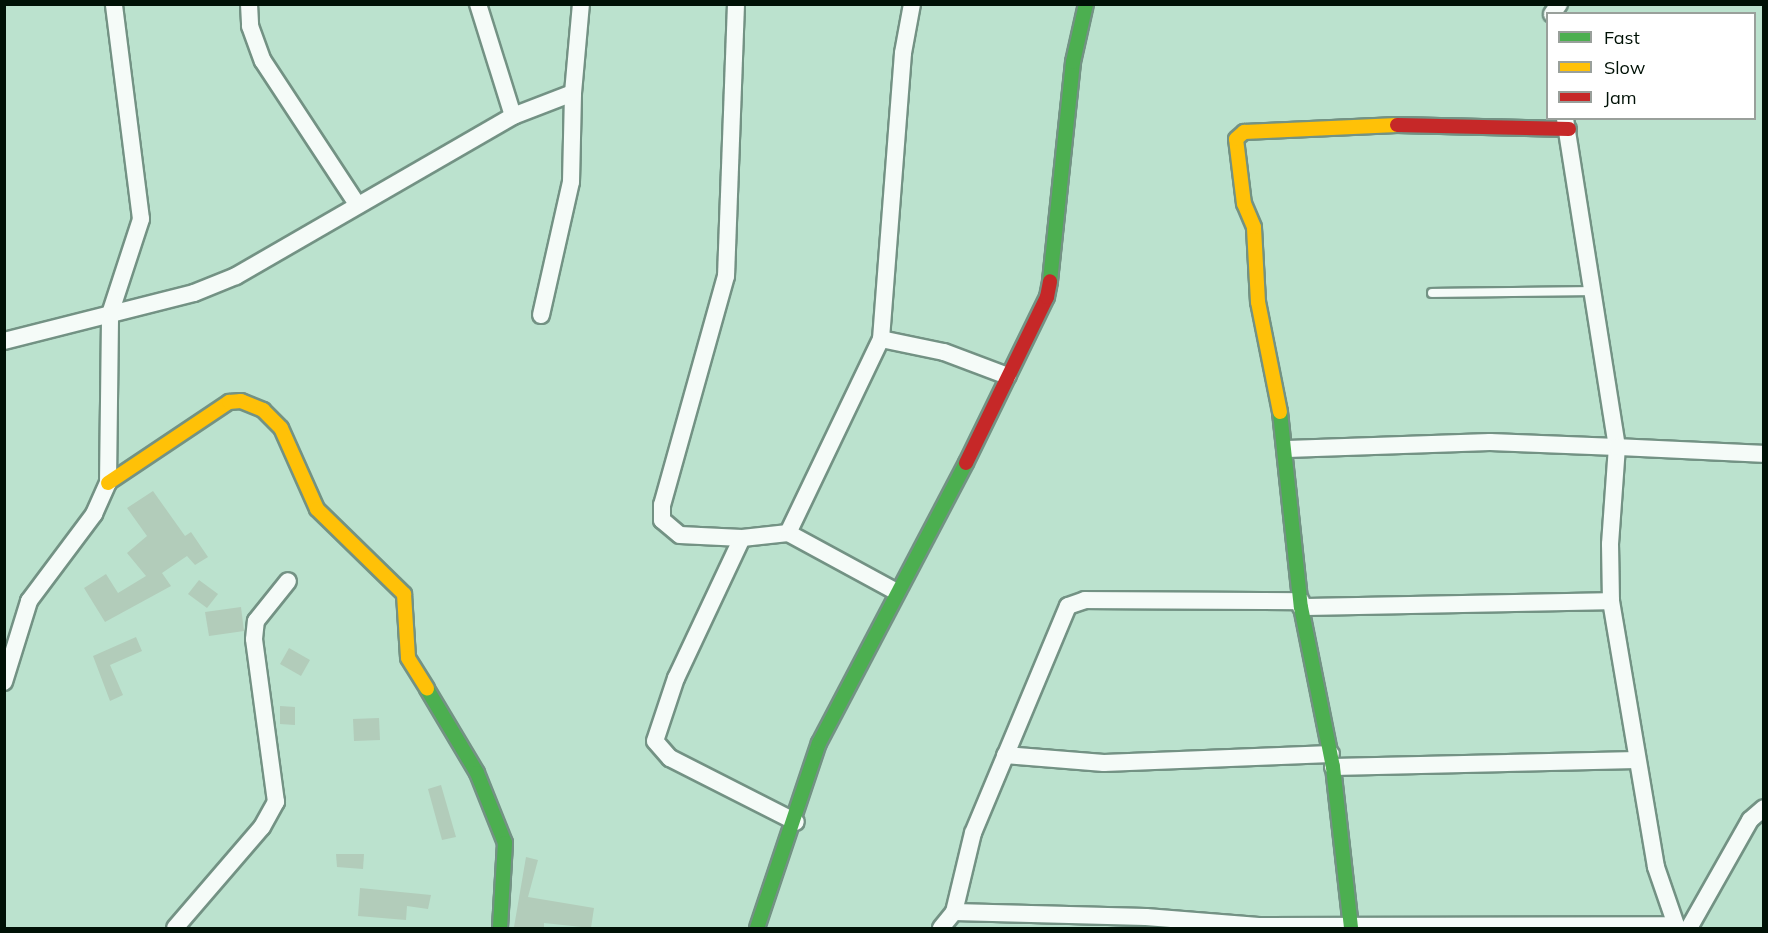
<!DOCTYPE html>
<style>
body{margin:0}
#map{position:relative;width:1768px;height:933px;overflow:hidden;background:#bbe2ce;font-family:Mulish,sans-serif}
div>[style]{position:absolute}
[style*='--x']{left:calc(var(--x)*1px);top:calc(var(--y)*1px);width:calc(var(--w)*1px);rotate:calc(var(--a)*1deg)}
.building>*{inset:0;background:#b2ccba}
.roads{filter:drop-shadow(2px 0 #739284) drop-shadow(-2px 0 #739284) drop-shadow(0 2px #739284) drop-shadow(0 -2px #739284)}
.lane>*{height:8px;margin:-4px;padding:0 4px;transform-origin:4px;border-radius:4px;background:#f5fbf8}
.street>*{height:16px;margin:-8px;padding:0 8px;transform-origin:8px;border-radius:8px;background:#f5fbf8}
.fast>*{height:14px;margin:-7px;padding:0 7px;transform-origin:7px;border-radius:7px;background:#4caf50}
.slow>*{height:14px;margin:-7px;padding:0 7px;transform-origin:7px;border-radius:7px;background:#ffc107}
.jam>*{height:14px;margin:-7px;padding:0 7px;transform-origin:7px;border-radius:7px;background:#c62828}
span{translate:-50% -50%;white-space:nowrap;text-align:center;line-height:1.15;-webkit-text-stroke:5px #fff;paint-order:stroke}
.frame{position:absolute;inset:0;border:6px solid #001106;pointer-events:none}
.legend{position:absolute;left:1546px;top:12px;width:210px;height:108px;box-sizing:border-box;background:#fff;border:2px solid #99a09b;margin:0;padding:8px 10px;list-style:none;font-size:18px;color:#001106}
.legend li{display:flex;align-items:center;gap:12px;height:30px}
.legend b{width:30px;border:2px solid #99a09b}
</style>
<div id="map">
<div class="building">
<i style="clip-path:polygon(153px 491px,185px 536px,191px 532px,208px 557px,195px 565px,187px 556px,162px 573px,171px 586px,105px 622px,84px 588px,106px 574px,118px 593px,146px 576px,127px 553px,147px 536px,127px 508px)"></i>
<i style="clip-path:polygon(199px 580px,218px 594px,207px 608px,188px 594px)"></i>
<i style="clip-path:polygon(241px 607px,244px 631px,209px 636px,205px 612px)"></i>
<i style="clip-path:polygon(136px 637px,142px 651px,110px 665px,123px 695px,110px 701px,93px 656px)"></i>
<i style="clip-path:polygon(289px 648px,310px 660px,301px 676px,280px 664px)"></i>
<i style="clip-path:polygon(280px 706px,295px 707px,295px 725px,280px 724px)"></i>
<i style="clip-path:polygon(379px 718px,380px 740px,354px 741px,353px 719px)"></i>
<i style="clip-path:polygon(441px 785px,456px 837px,442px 840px,428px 789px)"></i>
<i style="clip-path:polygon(336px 854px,364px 854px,363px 869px,337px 867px)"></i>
<i style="clip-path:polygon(526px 857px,538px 860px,528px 897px,594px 908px,591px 928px,544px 923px,544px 928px,514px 927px)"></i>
<i style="clip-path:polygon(360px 888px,431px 895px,428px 909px,407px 906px,406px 920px,358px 916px)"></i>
</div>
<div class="roads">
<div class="lane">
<i style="--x:1432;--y:293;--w:161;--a:-0.7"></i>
</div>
<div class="street">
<i style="--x:249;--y:4;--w:22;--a:87"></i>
<i style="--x:250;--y:26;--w:37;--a:70"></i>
<i style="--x:263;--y:61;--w:171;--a:56.7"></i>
<i style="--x:478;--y:4;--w:117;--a:72.6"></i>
<i style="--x:736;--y:4;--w:272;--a:92.1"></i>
<i style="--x:726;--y:276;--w:238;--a:105.6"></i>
<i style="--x:662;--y:505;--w:15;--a:90"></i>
<i style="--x:662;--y:520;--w:23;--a:40"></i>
<i style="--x:680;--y:535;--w:62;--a:2.8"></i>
<i style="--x:1552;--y:14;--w:12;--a:-55"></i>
<i style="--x:541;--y:315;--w:136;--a:-77.3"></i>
<i style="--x:571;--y:182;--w:89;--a:-88.7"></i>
<i style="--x:881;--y:339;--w:64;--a:11.7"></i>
<i style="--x:944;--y:352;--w:68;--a:20.6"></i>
<i style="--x:4;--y:341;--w:196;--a:-14.2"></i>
<i style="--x:194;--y:293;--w:45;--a:-22"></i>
<i style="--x:236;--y:276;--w:320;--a:-30"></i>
<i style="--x:513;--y:116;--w:64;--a:-21"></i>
<i style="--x:573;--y:93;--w:89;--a:-84.9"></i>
<i style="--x:1287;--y:449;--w:203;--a:-2"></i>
<i style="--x:1490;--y:442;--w:127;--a:2.3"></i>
<i style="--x:1617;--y:447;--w:332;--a:-99"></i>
<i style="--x:788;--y:533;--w:46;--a:173.8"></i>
<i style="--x:742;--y:538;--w:155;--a:115.2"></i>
<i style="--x:676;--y:678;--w:66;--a:108.4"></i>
<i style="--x:655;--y:741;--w:23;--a:49"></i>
<i style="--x:670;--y:758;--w:141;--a:26.9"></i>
<i style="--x:895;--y:591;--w:122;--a:-151.5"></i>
<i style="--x:788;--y:533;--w:215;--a:-64.4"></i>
<i style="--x:881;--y:339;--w:287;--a:-85.6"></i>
<i style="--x:903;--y:53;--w:50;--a:-79.6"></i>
<i style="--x:1301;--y:607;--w:310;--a:-1.1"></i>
<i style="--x:4;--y:682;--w:85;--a:-72.8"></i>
<i style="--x:29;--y:601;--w:109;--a:-53.2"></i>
<i style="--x:94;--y:514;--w:34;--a:-66"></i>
<i style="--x:108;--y:483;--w:169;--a:-89.3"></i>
<i style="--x:110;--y:314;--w:100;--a:-71.9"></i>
<i style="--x:141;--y:219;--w:217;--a:-97.2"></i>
<i style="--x:1005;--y:755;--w:99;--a:4.6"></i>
<i style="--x:1104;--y:763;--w:227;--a:-2.3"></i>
<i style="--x:1333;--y:767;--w:304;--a:-1.3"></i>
<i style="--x:954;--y:912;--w:192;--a:1.5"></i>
<i style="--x:1146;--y:917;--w:113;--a:4.6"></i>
<i style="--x:1259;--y:926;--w:417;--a:-0.1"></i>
<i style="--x:175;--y:928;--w:133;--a:-49.3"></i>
<i style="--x:262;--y:827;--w:29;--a:-61"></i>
<i style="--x:276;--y:802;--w:164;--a:-97.7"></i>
<i style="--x:254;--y:639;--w:18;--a:-84"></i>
<i style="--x:256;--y:621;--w:51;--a:-51.3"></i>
<i style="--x:941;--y:928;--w:21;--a:-51"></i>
<i style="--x:954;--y:912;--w:81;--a:-76.5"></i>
<i style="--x:973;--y:833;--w:246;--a:-67.3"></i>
<i style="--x:1068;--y:606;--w:18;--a:-19"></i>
<i style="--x:1085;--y:600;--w:216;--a:0.3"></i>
<i style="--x:1677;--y:928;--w:65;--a:-109"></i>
<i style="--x:1656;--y:867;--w:270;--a:-99.6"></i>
<i style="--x:1611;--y:601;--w:57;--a:-91"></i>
<i style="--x:1610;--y:544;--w:97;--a:-85.9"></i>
<i style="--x:1617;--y:447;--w:147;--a:2.7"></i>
<i style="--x:1689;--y:928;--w:124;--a:-60.5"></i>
<i style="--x:1750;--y:820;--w:18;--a:-41"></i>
</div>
<div class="fast">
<i style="--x:1050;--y:281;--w:220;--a:-84"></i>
<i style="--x:1073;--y:62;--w:59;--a:-77.4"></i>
<i style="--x:1280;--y:412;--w:196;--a:83.9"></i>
<i style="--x:1301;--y:607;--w:163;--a:78.7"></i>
<i style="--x:1333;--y:767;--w:162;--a:83.6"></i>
<i style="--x:427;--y:689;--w:98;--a:59.2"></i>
<i style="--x:477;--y:773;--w:75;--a:68.2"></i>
<i style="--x:505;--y:843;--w:85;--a:93.4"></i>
<i style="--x:757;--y:928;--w:195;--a:-71.5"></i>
<i style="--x:819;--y:743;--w:316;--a:-62.3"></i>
</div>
<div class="slow">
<i style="--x:1280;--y:412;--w:112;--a:-101.3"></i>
<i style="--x:1258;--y:302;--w:75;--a:-93.1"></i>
<i style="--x:1254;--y:227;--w:25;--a:-113"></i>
<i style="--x:1244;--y:204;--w:65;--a:-97"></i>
<i style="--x:1236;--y:139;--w:11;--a:-41"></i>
<i style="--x:1244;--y:132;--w:153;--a:-2.6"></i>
<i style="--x:108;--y:483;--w:146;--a:-33.8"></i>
<i style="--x:229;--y:402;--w:12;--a:-5"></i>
<i style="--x:241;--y:401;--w:24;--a:22"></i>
<i style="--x:263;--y:410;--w:25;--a:45"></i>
<i style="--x:281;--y:428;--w:89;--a:66"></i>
<i style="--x:317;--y:509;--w:122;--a:44.3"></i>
<i style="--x:404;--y:594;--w:64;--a:86.4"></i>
<i style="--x:408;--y:658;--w:36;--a:58"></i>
</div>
<div class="jam">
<i style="--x:1397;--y:125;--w:172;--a:1.3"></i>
<i style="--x:966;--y:463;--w:185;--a:-64"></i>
<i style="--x:1047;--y:297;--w:16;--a:-79"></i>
</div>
</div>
<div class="frame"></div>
<ul class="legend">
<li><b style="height:8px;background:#4caf50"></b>Fast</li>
<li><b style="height:8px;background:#ffc107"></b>Slow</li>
<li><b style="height:8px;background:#c62828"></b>Jam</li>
</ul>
</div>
